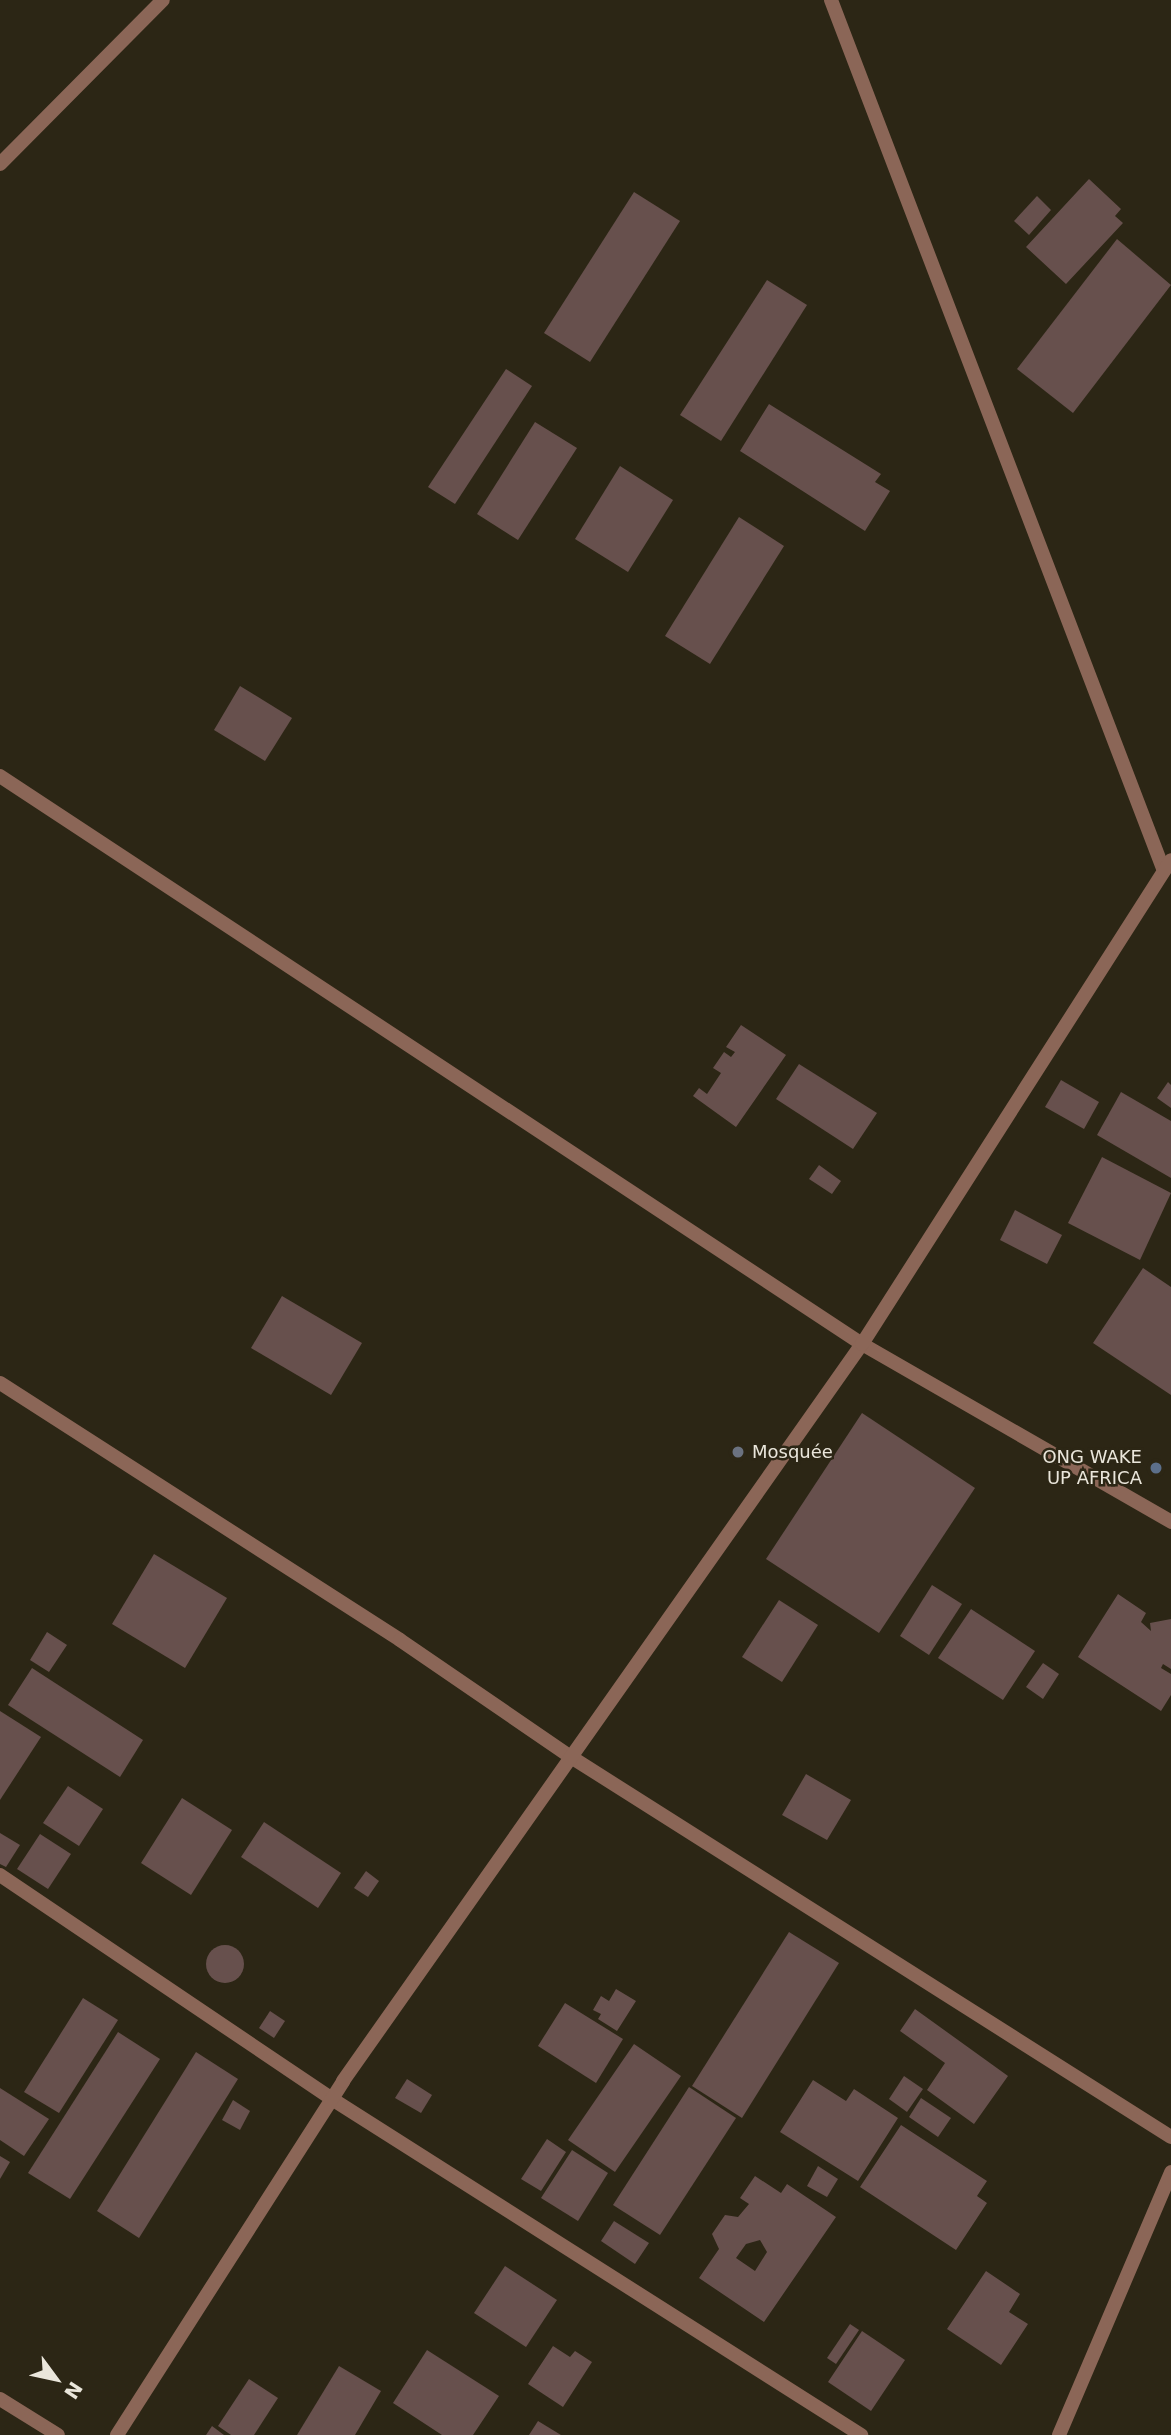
<!DOCTYPE html>
<meta charset="utf-8">
<style>
body{margin:0}
#map{position:relative;width:1171px;height:2435px;overflow:hidden;background:#2c2615;font-family:"DejaVu Sans",sans-serif}
div>[style]{position:absolute}
[style*='--x']{left:calc(var(--x)*1px);top:calc(var(--y)*1px);width:calc(var(--w)*1px);rotate:calc(var(--a)*1deg)}
.building>*{inset:0;background:#67504d}
.round{border-radius:50%}
.street>*{height:14px;margin:-7px;padding:0 7px;transform-origin:7px;border-radius:7px;background:#8b6657}
.dots>*{width:19px;height:19px;translate:-50% -50%;box-sizing:border-box;border:4px solid #2c2615;border-radius:50%}
span{translate:-50% -50%;white-space:nowrap;text-align:center;line-height:1.15;-webkit-text-stroke:5px #2c2615;paint-order:stroke}
.poi-label{font-size:18px;color:#eae6db}
.left{translate:0 -50%;text-align:left}
.right{translate:-100% -50%;text-align:right}
.north{position:absolute;left:21px;top:2344px;width:70px;height:70px;-webkit-text-stroke:5px #2c2615;paint-order:stroke;rotate:123deg;font-size:19px;font-weight:700;line-height:28px;text-align:center;color:#eae6db}
.north::after{content:'';display:block;margin:auto;width:24px;height:32px;background:#eae6db;clip-path:polygon(50% 0,100% 100%,50% 72%,0 100%)}
</style>
<div id="map">
<div class="building">
<i style="clip-path:polygon(1089px 179px,1121px 209px,1115px 216px,1123px 223px,1066px 284px,1026px 247px)"></i>
<i style="clip-path:polygon(634px 192px,680px 221px,590px 362px,544px 333px)"></i>
<i style="clip-path:polygon(1037px 196px,1051px 210px,1029px 235px,1014px 221px)"></i>
<i style="clip-path:polygon(1117px 239px,1171px 285px,1073px 413px,1017px 369px)"></i>
<i style="clip-path:polygon(767px 280px,807px 305px,721px 441px,680px 415px)"></i>
<i style="clip-path:polygon(506px 369px,532px 386px,455px 504px,428px 487px)"></i>
<i style="clip-path:polygon(769px 404px,881px 474px,875px 482px,890px 491px,865px 531px,740px 451px)"></i>
<i style="clip-path:polygon(535px 422px,577px 448px,518px 540px,477px 514px)"></i>
<i style="clip-path:polygon(620px 466px,673px 500px,628px 572px,575px 539px)"></i>
<i style="clip-path:polygon(739px 517px,784px 546px,710px 664px,665px 636px)"></i>
<i style="clip-path:polygon(240px 686px,292px 718px,265px 761px,214px 730px)"></i>
<i style="clip-path:polygon(741px 1025px,786px 1055px,736px 1127px,693px 1096px,699px 1088px,707px 1094px,721px 1073px,713px 1068px,724px 1052px,731px 1057px,735px 1052px,726px 1047px)"></i>
<i style="clip-path:polygon(799px 1064px,877px 1113px,853px 1149px,776px 1099px)"></i>
<i style="clip-path:polygon(1061px 1080px,1099px 1102px,1084px 1129px,1045px 1107px)"></i>
<i style="clip-path:polygon(1168px 1082px,1171px 1085px,1171px 1108px,1157px 1098px)"></i>
<i style="clip-path:polygon(1121px 1092px,1171px 1121px,1171px 1178px,1097px 1135px)"></i>
<i style="clip-path:polygon(1102px 1157px,1171px 1193px,1140px 1260px,1068px 1223px)"></i>
<i style="clip-path:polygon(819px 1165px,841px 1181px,832px 1194px,809px 1179px)"></i>
<i style="clip-path:polygon(1015px 1210px,1062px 1235px,1047px 1264px,1000px 1240px)"></i>
<i style="clip-path:polygon(1143px 1268px,1171px 1287px,1171px 1395px,1093px 1343px)"></i>
<i style="clip-path:polygon(282px 1296px,362px 1343px,331px 1395px,251px 1348px)"></i>
<i style="clip-path:polygon(862px 1413px,975px 1488px,879px 1633px,766px 1559px)"></i>
<i style="clip-path:polygon(154px 1554px,227px 1598px,185px 1668px,112px 1624px)"></i>
<i style="clip-path:polygon(932px 1585px,962px 1604px,929px 1655px,900px 1636px)"></i>
<i style="clip-path:polygon(1118px 1594px,1146px 1613px,1141px 1622px,1151px 1631px,1150px 1623px,1171px 1619px,1171px 1669px,1163px 1664px,1161px 1668px,1171px 1674px,1171px 1695px,1161px 1711px,1078px 1657px)"></i>
<i style="clip-path:polygon(779px 1600px,818px 1625px,782px 1682px,742px 1657px)"></i>
<i style="clip-path:polygon(971px 1609px,1035px 1651px,1003px 1700px,938px 1658px)"></i>
<i style="clip-path:polygon(47px 1632px,67px 1645px,49px 1672px,30px 1660px)"></i>
<i style="clip-path:polygon(1043px 1663px,1059px 1674px,1043px 1699px,1026px 1687px)"></i>
<i style="clip-path:polygon(32px 1668px,143px 1740px,120px 1777px,8px 1705px)"></i>
<i style="clip-path:polygon(0 1711px,41px 1737px,0 1800px)"></i>
<i style="clip-path:polygon(806px 1774px,851px 1800px,827px 1840px,782px 1815px)"></i>
<i style="clip-path:polygon(68px 1786px,103px 1809px,79px 1846px,43px 1823px)"></i>
<i style="clip-path:polygon(182px 1798px,232px 1830px,191px 1895px,141px 1863px)"></i>
<i style="clip-path:polygon(264px 1822px,341px 1873px,318px 1908px,241px 1857px)"></i>
<i style="clip-path:polygon(0 1833px,20px 1845px,6px 1867px,0 1864px)"></i>
<i style="clip-path:polygon(40px 1834px,71px 1854px,48px 1889px,17px 1869px)"></i>
<i style="clip-path:polygon(366px 1871px,379px 1881px,368px 1897px,354px 1888px)"></i>
<i style="clip-path:polygon(789px 1932px,839px 1963px,742px 2118px,692px 2086px)"></i>
<i class="round" style="left:206px;top:1945px;width:38px;height:38px"></i>
<i style="clip-path:polygon(616px 1989px,636px 2001px,617px 2031px,598px 2019px,601px 2014px,593px 2010px,601px 1996px,609px 2001px)"></i>
<i style="clip-path:polygon(83px 1998px,118px 2020px,59px 2113px,24px 2092px)"></i>
<i style="clip-path:polygon(565px 2003px,623px 2039px,596px 2083px,538px 2046px)"></i>
<i style="clip-path:polygon(915px 2009px,1008px 2076px,974px 2124px,927px 2090px,945px 2063px,900px 2031px)"></i>
<i style="clip-path:polygon(270px 2011px,285px 2021px,274px 2038px,259px 2028px)"></i>
<i style="clip-path:polygon(118px 2032px,160px 2059px,70px 2199px,28px 2173px)"></i>
<i style="clip-path:polygon(634px 2044px,681px 2076px,615px 2172px,568px 2140px)"></i>
<i style="clip-path:polygon(196px 2052px,238px 2079px,139px 2238px,97px 2211px)"></i>
<i style="clip-path:polygon(904px 2076px,923px 2089px,907px 2112px,889px 2099px)"></i>
<i style="clip-path:polygon(407px 2079px,432px 2095px,421px 2113px,395px 2098px)"></i>
<i style="clip-path:polygon(813px 2080px,846px 2101px,854px 2089px,898px 2118px,858px 2181px,780px 2132px)"></i>
<i style="clip-path:polygon(689px 2087px,736px 2118px,660px 2235px,613px 2205px)"></i>
<i style="clip-path:polygon(0 2088px,49px 2119px,24px 2156px,0 2140px)"></i>
<i style="clip-path:polygon(921px 2098px,951px 2118px,938px 2137px,909px 2117px)"></i>
<i style="clip-path:polygon(233px 2100px,250px 2111px,240px 2130px,222px 2120px)"></i>
<i style="clip-path:polygon(901px 2125px,987px 2181px,977px 2196px,987px 2203px,956px 2250px,860px 2187px)"></i>
<i style="clip-path:polygon(547px 2139px,566px 2152px,541px 2191px,521px 2179px)"></i>
<i style="clip-path:polygon(572px 2150px,608px 2173px,578px 2221px,541px 2198px)"></i>
<i style="clip-path:polygon(0 2156px,10px 2162px,0 2179px)"></i>
<i style="clip-path:polygon(818px 2166px,838px 2179px,827px 2197px,807px 2186px)"></i>
<i style="clip-path:polygon(evenodd,755px 2176px,781px 2193px,787px 2184px,836px 2217px,764px 2322px,699px 2278px,719px 2249px,712px 2234px,725px 2215px,738px 2217px,749px 2204px,740px 2198px,755px 2176px,760px 2240px,767px 2252px,755px 2271px,736px 2258px,746px 2244px,760px 2240px)"></i>
<i style="clip-path:polygon(614px 2221px,649px 2243px,635px 2264px,601px 2241px)"></i>
<i style="clip-path:polygon(505px 2266px,557px 2300px,526px 2347px,474px 2313px)"></i>
<i style="clip-path:polygon(986px 2271px,1020px 2294px,1009px 2312px,1028px 2324px,1001px 2365px,947px 2329px)"></i>
<i style="clip-path:polygon(850px 2324px,859px 2330px,836px 2364px,827px 2358px)"></i>
<i style="clip-path:polygon(862px 2331px,905px 2360px,871px 2411px,828px 2382px)"></i>
<i style="clip-path:polygon(553px 2346px,570px 2357px,575px 2351px,592px 2362px,563px 2407px,528px 2384px)"></i>
<i style="clip-path:polygon(427px 2350px,499px 2396px,473px 2435px,442px 2435px,393px 2403px)"></i>
<i style="clip-path:polygon(339px 2366px,381px 2391px,355px 2435px,297px 2435px)"></i>
<i style="clip-path:polygon(249px 2379px,278px 2398px,254px 2435px,231px 2435px,218px 2426px)"></i>
<i style="clip-path:polygon(538px 2421px,561px 2435px,529px 2435px)"></i>
<i style="clip-path:polygon(212px 2426px,224px 2435px,206px 2435px)"></i>
</div>
<div class="street">
<i style="--x:831;--y:0;--w:932;--a:69.08"></i>
<i style="--x:0;--y:164;--w:231;--a:-45.2"></i>
<i style="--x:0;--y:776;--w:1032;--a:33.38"></i>
<i style="--x:862;--y:1344;--w:357;--a:29.9"></i>
<i style="--x:0;--y:1383;--w:475;--a:32.7"></i>
<i style="--x:400;--y:1640;--w:207;--a:34.4"></i>
<i style="--x:571;--y:1757;--w:710;--a:32.35"></i>
<i style="--x:0;--y:1875;--w:400;--a:34"></i>
<i style="--x:332;--y:2099;--w:627;--a:32.42"></i>
<i style="--x:0;--y:2399;--w:68;--a:31.8"></i>
<i style="--x:117;--y:2435;--w:420;--a:-57.4"></i>
<i style="--x:343;--y:2081;--w:901;--a:-54.85"></i>
<i style="--x:862;--y:1344;--w:574;--a:-57.44"></i>
<i style="--x:1059;--y:2435;--w:286;--a:-66.9"></i>
</div>
<div class="dots">
<i style="left:738px;top:1452px;background:#6b7280"></i>
<i style="left:1156px;top:1468px;background:#5c6f8a"></i>
</div>
<div class="poi-label">
<span class="left" style="left:752px;top:1452px">Mosquée</span>
<span class="right" style="left:1142px;top:1468px">ONG WAKE<br>UP AFRICA</span>
</div>
<div class="north">N</div>
</div>
